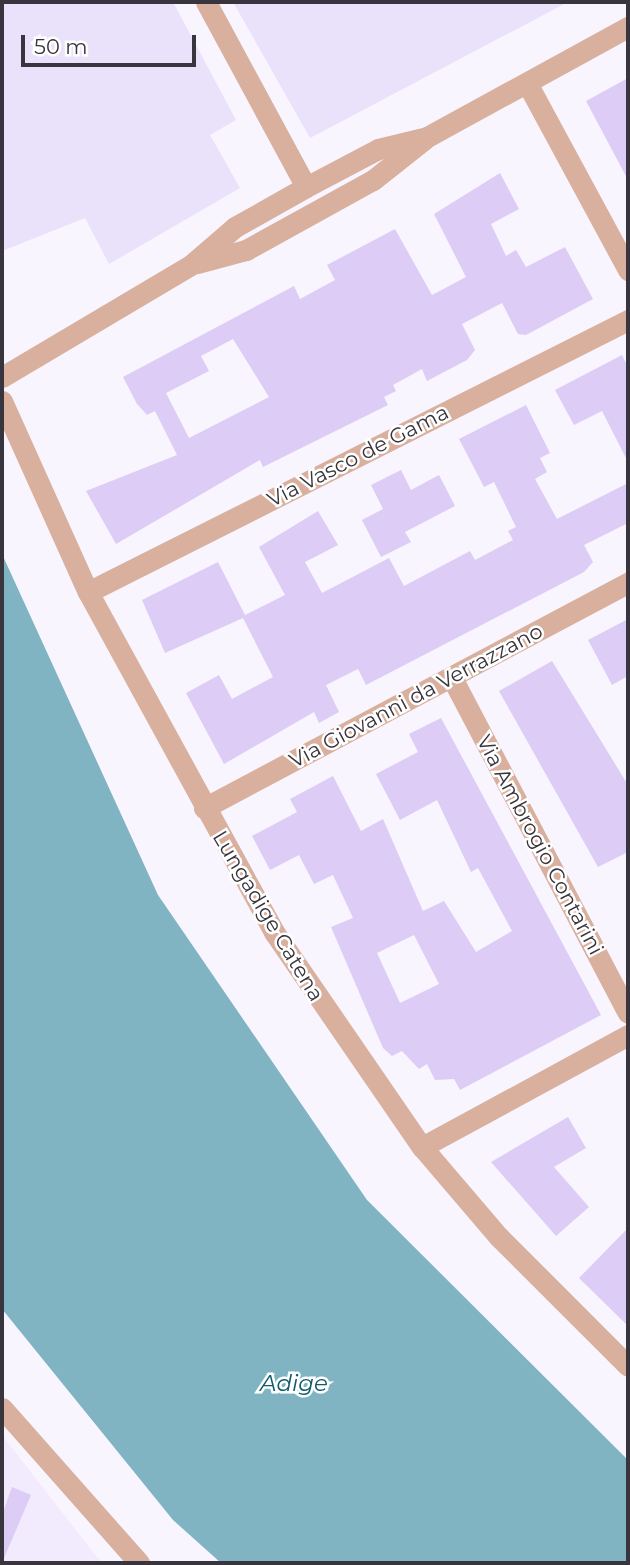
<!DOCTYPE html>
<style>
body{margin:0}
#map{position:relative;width:630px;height:1565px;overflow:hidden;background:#f8f5ff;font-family:Montserrat,sans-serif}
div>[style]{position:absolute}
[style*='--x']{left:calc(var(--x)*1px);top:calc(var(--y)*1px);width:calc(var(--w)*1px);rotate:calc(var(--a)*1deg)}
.built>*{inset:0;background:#f2ebfe}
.green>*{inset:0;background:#eae1fa}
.water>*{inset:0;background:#80b4c3}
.building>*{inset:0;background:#dcccf6}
.minor>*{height:21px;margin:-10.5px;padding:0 10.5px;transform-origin:10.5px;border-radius:10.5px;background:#d8b09d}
span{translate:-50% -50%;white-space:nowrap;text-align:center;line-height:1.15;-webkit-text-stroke:5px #fff;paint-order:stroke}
.street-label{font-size:21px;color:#38353e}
.water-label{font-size:23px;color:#125b6b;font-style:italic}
.frame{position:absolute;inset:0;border:4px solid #38353e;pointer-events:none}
.scale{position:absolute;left:21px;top:35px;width:175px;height:32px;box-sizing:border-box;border:4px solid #38353e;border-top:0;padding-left:9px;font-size:21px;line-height:24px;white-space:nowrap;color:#38353e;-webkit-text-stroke:5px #fff;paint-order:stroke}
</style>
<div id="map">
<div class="built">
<i style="clip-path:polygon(2px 1435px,97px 1557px,105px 1563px,2px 1563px)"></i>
</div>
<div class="green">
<i style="clip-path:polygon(2px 2px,173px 2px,236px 120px,210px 135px,240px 188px,109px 264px,85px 218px,2px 251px)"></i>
<i style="clip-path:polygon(233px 2px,568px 2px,310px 138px)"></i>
</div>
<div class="water">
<i style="clip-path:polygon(2px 554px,158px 895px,367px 1200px,628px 1460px,628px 1563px,221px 1563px,173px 1520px,2px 1309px)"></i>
</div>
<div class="building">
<i style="clip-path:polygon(628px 78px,628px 180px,586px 101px)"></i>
<i style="clip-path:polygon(evenodd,500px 173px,519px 209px,491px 224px,506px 256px,516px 250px,526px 267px,565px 247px,593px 299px,526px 335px,518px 334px,502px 303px,462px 324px,475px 350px,467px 360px,427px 381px,422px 369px,393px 385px,396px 391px,384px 397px,388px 405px,263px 467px,260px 460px,116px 544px,86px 491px,177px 455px,155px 411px,147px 415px,137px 404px,123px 377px,294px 286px,300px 299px,335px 280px,327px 265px,395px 229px,432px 295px,466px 277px,434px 214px,500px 173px,233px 339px,269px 397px,189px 438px,166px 393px,209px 371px,201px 356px,233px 339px)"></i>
<i style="clip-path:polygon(622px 355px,628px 367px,628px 462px,602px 411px,574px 425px,555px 390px)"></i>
<i style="clip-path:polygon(526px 405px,550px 453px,540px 458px,547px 472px,535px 479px,557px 519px,628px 483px,628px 523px,584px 545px,593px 562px,584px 572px,366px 685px,358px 669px,326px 685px,339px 712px,319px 723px,314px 712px,224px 764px,186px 693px,219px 675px,232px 699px,273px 677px,243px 618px,165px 653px,142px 600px,218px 562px,245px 615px,285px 595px,259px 547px,318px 511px,338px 545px,305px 562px,322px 593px,389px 558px,404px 586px,470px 551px,475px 560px,513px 540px,508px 531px,516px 527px,494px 482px,484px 487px,459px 439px)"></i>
<i style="clip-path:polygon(401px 470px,411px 490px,439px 475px,455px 506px,405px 532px,411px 542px,381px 557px,362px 520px,383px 509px,371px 485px)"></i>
<i style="clip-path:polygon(628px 619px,628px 676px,612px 685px,588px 640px)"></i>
<i style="clip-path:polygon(552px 661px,628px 785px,628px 852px,598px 867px,499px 691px)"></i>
<i style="clip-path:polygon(evenodd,441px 718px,601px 1015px,460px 1090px,454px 1079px,435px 1080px,427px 1064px,419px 1069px,402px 1051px,392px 1056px,383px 1048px,331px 927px,353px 918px,333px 875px,314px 884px,299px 855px,270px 870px,252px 836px,297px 812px,290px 799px,333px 776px,361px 831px,383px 819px,423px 911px,444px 901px,476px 952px,512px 931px,478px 868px,471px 872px,437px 800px,400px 820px,376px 774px,418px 752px,409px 734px,441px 718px,414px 935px,439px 984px,400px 1003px,377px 953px,414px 935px)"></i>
<i style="clip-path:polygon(568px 1117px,586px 1148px,554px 1167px,589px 1207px,556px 1236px,491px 1162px)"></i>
<i style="clip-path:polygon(628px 1228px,628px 1326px,579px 1278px)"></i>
<i style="clip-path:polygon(12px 1487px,31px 1495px,2px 1563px,2px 1515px)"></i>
</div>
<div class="minor">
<i style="--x:206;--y:2;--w:210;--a:61.6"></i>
<i style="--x:527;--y:83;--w:213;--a:61.6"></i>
<i style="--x:197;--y:263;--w:51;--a:-14.9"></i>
<i style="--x:246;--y:250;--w:145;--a:-28.9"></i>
<i style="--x:373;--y:180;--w:66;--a:-38.3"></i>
<i style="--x:2;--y:377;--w:221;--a:-30.7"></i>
<i style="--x:192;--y:264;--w:57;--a:-40.7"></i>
<i style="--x:235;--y:227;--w:81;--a:-29.4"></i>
<i style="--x:306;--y:187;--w:81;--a:-27.8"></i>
<i style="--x:378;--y:149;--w:50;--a:-13.8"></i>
<i style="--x:427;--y:137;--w:229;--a:-28.7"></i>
<i style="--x:2;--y:401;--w:209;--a:65.8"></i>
<i style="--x:88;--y:592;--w:388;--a:61.3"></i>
<i style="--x:274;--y:932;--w:261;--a:55.5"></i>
<i style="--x:422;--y:1147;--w:118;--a:49.5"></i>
<i style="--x:499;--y:1237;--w:182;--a:45"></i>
<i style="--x:88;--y:592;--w:605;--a:-26.73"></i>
<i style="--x:452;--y:678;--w:378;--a:62.3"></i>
<i style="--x:204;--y:808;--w:480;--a:-28"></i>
<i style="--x:422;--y:1147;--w:234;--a:-28.5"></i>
<i style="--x:2;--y:1408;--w:207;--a:48.5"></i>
</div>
<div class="street-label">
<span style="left:358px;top:456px;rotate:-27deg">Via Vasco de Gama</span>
<span style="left:416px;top:696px;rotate:-28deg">Via Giovanni da Verrazzano</span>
<span style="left:540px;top:845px;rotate:62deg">Via Ambrogio Contarini</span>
<span style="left:268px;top:916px;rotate:59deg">Lungadige Catena</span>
</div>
<div class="water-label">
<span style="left:294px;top:1383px">Adige</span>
</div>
<div class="frame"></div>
<div class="scale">50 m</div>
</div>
